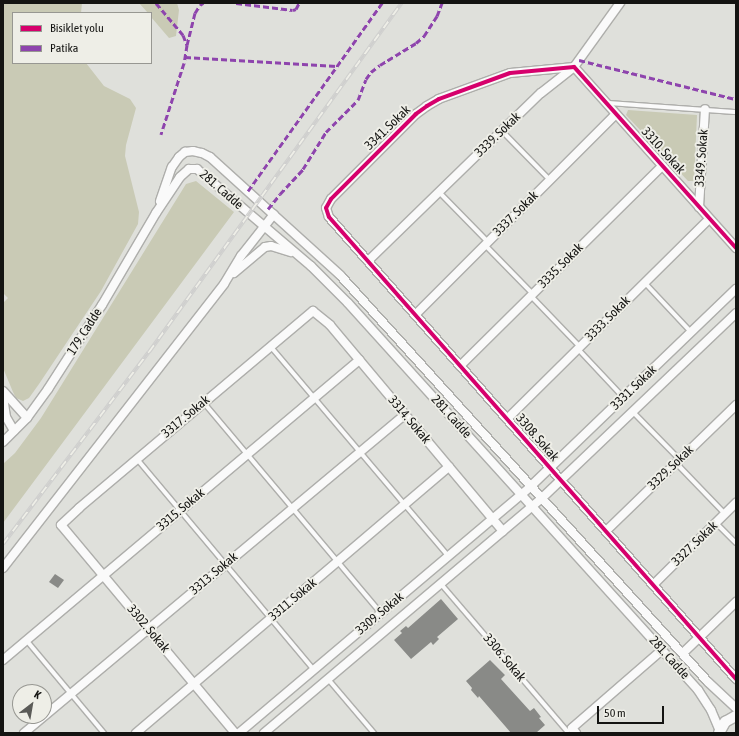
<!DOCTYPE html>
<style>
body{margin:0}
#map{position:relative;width:739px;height:736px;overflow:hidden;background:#dfe0db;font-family:"Asap Condensed",sans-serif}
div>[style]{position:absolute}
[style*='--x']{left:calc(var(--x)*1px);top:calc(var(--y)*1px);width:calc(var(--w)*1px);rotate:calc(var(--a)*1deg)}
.green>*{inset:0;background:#c9cab5}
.building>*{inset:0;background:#898a87}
.roads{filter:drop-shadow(1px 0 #aeaeab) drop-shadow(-1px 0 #aeaeab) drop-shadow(0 1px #aeaeab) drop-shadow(0 -1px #aeaeab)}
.service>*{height:4px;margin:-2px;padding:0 2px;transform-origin:2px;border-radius:2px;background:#fafafa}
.minor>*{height:8px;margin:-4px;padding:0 4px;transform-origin:4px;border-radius:4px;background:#fafafa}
.tertiary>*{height:10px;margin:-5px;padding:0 5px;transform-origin:5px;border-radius:5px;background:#fafafa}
.rail>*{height:4px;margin-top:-2px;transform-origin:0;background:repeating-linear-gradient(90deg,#eeeee7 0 8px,#cfcfce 0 16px);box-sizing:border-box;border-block:1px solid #cfcfce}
.quiet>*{height:3px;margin-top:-1.5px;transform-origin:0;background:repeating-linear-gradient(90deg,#8e44ad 0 6px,transparent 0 9px)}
.cycleway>*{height:4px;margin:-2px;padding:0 2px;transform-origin:2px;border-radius:2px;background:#d6006c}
span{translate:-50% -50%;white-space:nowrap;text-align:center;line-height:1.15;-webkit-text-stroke:4px #eeeee7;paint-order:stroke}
.street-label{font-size:13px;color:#141412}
.frame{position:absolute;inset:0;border:4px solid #141412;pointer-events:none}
.legend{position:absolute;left:12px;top:12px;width:140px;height:52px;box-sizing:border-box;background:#eeeee7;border:1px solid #979792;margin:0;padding:5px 7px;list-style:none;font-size:12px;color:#141412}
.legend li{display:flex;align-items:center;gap:8px;height:20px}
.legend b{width:20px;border:1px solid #979792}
.north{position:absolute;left:12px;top:684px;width:40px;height:40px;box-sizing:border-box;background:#eeeee7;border:1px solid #979792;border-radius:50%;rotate:31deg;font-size:11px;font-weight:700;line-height:16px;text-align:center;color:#141412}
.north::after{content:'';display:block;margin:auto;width:14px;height:18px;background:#5b5b58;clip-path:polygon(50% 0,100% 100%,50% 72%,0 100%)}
.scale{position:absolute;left:597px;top:706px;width:67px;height:18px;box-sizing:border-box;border:2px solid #141412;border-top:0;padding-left:5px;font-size:12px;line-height:14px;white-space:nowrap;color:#141412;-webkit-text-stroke:3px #eeeee7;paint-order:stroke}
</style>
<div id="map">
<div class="green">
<i style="clip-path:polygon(3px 3px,82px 3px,81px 13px,13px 13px,13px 63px,86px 63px,104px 86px,130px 99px,136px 108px,126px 145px,125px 156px,139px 212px,138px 224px,101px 291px,39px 384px,29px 398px,23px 401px,16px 398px,13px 392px,3px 368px,3px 303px,8px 298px,3px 293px)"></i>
<i style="clip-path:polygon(139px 3px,177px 3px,179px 10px,176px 36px,169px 38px,151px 17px,151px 13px,148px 13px)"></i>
<i style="clip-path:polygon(628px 110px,697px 115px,694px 181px,688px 181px,626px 115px)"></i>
<i style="clip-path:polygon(196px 181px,234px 212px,3px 523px,3px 464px,15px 453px,41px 418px,186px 184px)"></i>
</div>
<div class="building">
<i style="clip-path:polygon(55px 574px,64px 580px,58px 588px,49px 582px)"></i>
<i style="clip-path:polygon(441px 599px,458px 619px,437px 637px,439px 639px,433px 645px,431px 642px,411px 659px,394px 640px,402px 633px,400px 631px,406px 626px,408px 628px)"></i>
<i style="clip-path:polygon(490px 660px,505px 675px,501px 679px,530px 711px,534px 708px,541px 717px,539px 718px,545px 725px,536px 733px,511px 733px,479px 696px,478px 698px,471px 690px,472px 688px,466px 681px)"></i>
</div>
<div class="roads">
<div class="service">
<i style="--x:607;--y:103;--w:129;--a:4"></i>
<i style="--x:502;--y:131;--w:69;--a:45.6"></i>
<i style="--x:439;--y:192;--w:70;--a:45.6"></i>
<i style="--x:485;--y:245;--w:69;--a:45.6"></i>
<i style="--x:645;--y:283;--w:67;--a:46.8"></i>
<i style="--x:531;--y:296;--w:71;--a:46.1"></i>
<i style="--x:271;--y:347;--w:274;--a:49.7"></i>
<i style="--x:578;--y:349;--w:66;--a:46.8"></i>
<i style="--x:204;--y:403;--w:275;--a:49.9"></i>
<i style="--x:633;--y:412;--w:67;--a:45.6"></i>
<i style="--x:137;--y:459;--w:275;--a:50"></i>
<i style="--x:676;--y:463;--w:71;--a:46.1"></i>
<i style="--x:716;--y:523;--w:28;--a:45"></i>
<i style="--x:441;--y:584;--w:195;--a:49.4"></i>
<i style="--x:27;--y:641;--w:120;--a:50.1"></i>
<i style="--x:328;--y:679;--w:71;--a:49.6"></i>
</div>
<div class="minor">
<i style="--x:160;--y:201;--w:36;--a:-71"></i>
<i style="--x:172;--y:167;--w:12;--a:-55"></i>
<i style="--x:179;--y:157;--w:8;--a:-40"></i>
<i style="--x:185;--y:152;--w:8;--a:-7"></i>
<i style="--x:193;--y:151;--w:9;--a:13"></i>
<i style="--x:202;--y:153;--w:9;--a:27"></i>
<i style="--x:210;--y:157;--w:176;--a:42.2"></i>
<i style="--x:340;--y:275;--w:549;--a:47.88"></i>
<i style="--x:708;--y:682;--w:38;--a:43"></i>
<i style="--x:699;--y:207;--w:98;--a:-86.5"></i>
<i style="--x:736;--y:248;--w:243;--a:-131.8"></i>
<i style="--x:574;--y:67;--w:64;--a:174.6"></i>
<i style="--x:510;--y:73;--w:76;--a:159.9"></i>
<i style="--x:439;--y:99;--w:14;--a:150"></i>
<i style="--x:427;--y:106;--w:14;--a:144"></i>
<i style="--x:416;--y:114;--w:120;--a:135"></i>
<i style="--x:331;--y:199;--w:10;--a:119"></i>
<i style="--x:326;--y:208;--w:9;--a:72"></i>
<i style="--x:329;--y:217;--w:616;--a:48.62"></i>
<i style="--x:368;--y:261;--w:241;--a:-44.2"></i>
<i style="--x:541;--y:93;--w:42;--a:-38.2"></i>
<i style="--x:574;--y:67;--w:79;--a:-54.3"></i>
<i style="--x:234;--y:273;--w:40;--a:-40"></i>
<i style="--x:265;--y:247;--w:6;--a:-9"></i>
<i style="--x:271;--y:246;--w:21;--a:17"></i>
<i style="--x:415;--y:315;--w:284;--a:-45"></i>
<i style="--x:460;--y:366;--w:284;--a:-44.7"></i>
<i style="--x:3;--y:391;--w:36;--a:48"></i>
<i style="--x:3;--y:396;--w:21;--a:82"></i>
<i style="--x:6;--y:417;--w:16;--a:60"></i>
<i style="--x:507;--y:419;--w:284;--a:-44.7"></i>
<i style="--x:3;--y:442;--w:34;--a:-45"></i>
<i style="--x:27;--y:418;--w:36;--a:-54"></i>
<i style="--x:48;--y:389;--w:100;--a:-57.3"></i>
<i style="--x:102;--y:305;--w:107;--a:-59.6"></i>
<i style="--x:156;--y:213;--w:43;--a:-56.3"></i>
<i style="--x:180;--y:177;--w:12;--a:-42"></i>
<i style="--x:189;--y:169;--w:8;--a:0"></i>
<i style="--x:197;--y:169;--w:150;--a:40.4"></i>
<i style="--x:311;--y:266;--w:52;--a:45"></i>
<i style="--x:348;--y:303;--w:522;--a:47.87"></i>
<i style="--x:698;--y:690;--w:24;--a:57"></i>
<i style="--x:711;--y:710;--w:23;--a:67"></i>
<i style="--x:606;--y:531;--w:181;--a:-44.1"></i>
<i style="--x:3;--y:568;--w:360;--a:-52.1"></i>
<i style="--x:224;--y:284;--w:33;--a:-59"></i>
<i style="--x:241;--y:256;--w:53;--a:-51.8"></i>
<i style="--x:653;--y:585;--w:117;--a:-44.7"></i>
<i style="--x:683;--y:653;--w:74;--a:-43.9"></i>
<i style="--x:3;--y:660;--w:466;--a:-40.1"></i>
<i style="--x:24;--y:733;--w:497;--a:-39.9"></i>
<i style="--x:136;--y:733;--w:411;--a:-40.4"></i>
<i style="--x:235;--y:733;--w:271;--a:-129.9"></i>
<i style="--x:61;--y:525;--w:25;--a:-43"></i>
<i style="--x:79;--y:508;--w:306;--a:-40.1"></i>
<i style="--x:313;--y:311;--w:22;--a:39"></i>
<i style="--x:330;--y:325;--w:269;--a:50"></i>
<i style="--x:239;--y:733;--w:382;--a:-40.2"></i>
<i style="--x:531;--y:486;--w:284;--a:-43.9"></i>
<i style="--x:264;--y:733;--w:364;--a:-40.2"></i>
<i style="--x:542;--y:498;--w:268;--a:-43.6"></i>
<i style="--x:576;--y:733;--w:6;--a:-129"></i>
<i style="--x:572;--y:728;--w:119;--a:-40.9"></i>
</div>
<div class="tertiary">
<i style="--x:719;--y:733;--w:13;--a:-61"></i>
<i style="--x:725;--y:722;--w:13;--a:-29"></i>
</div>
</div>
<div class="rail">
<i style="--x:3;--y:544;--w:241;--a:-52.8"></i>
<i style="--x:149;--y:352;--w:431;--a:-54.1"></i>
</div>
<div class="quiet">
<i style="--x:156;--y:3;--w:42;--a:49.8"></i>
<i style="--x:183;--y:35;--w:11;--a:68"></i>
<i style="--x:187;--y:45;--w:18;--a:99"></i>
<i style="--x:184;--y:63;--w:75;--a:107.9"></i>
<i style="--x:236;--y:3;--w:57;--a:7"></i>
<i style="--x:293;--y:10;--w:3;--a:-18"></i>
<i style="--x:296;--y:9;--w:7;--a:-63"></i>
<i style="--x:187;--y:45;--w:33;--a:-76"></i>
<i style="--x:195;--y:13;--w:9;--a:-58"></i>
<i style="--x:200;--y:5;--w:4;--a:-34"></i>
<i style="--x:185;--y:57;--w:152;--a:3.4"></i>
<i style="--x:579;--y:60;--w:162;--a:14"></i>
<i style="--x:248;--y:191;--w:231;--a:-54.5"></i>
<i style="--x:268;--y:209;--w:19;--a:-51"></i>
<i style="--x:280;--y:194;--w:34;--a:-47"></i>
<i style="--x:303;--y:169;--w:44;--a:-58.1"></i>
<i style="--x:326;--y:132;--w:45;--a:-45"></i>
<i style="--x:358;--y:100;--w:22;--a:-69"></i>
<i style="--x:366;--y:79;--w:9;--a:-54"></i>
<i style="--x:371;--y:72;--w:11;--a:-38"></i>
<i style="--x:380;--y:65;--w:42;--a:-31.4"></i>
<i style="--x:416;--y:43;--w:11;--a:-41"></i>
<i style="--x:424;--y:36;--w:24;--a:-57"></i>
<i style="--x:437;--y:16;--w:14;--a:-69"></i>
</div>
<div class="cycleway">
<i style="--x:736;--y:248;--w:243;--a:-131.8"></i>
<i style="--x:574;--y:67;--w:64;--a:174.6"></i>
<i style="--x:510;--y:73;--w:76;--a:159.9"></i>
<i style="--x:439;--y:99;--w:14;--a:150"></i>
<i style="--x:427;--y:106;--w:14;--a:144"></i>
<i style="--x:416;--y:114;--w:120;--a:135"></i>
<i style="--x:331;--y:199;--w:10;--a:119"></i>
<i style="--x:326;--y:208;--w:9;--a:72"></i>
<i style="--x:329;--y:217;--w:616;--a:48.62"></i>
</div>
<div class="street-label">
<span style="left:388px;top:128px;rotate:-44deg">3341. Sokak</span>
<span style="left:498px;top:135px;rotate:-44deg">3339. Sokak</span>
<span style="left:663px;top:151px;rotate:48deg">3310. Sokak</span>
<span style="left:702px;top:158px;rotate:-86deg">3349. Sokak</span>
<span style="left:221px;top:190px;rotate:41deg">281. Cadde</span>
<span style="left:516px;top:214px;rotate:-45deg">3337. Sokak</span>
<span style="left:561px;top:266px;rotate:-45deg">3335. Sokak</span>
<span style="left:608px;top:319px;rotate:-45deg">3333. Sokak</span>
<span style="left:85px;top:332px;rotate:-57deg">179. Cadde</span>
<span style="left:634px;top:388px;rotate:-44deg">3331. Sokak</span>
<span style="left:186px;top:417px;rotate:-40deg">3317. Sokak</span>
<span style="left:451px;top:417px;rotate:48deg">281. Cadde</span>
<span style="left:409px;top:420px;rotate:50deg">3314. Sokak</span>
<span style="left:537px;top:438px;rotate:49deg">3308. Sokak</span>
<span style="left:671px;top:468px;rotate:-44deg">3329. Sokak</span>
<span style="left:181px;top:510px;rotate:-40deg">3315. Sokak</span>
<span style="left:695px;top:544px;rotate:-44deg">3327. Sokak</span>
<span style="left:214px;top:574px;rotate:-40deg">3313. Sokak</span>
<span style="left:293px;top:600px;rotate:-40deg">3311. Sokak</span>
<span style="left:380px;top:614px;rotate:-40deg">3309. Sokak</span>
<span style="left:148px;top:629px;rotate:50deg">3302. Sokak</span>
<span style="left:504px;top:658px;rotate:50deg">3306. Sokak</span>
<span style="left:669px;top:658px;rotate:48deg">281. Cadde</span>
</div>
<div class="frame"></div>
<ul class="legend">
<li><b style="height:5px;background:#d6006c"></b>Bisiklet yolu</li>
<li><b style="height:5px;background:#8e44ad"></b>Patika</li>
</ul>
<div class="north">K</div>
<div class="scale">50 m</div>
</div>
